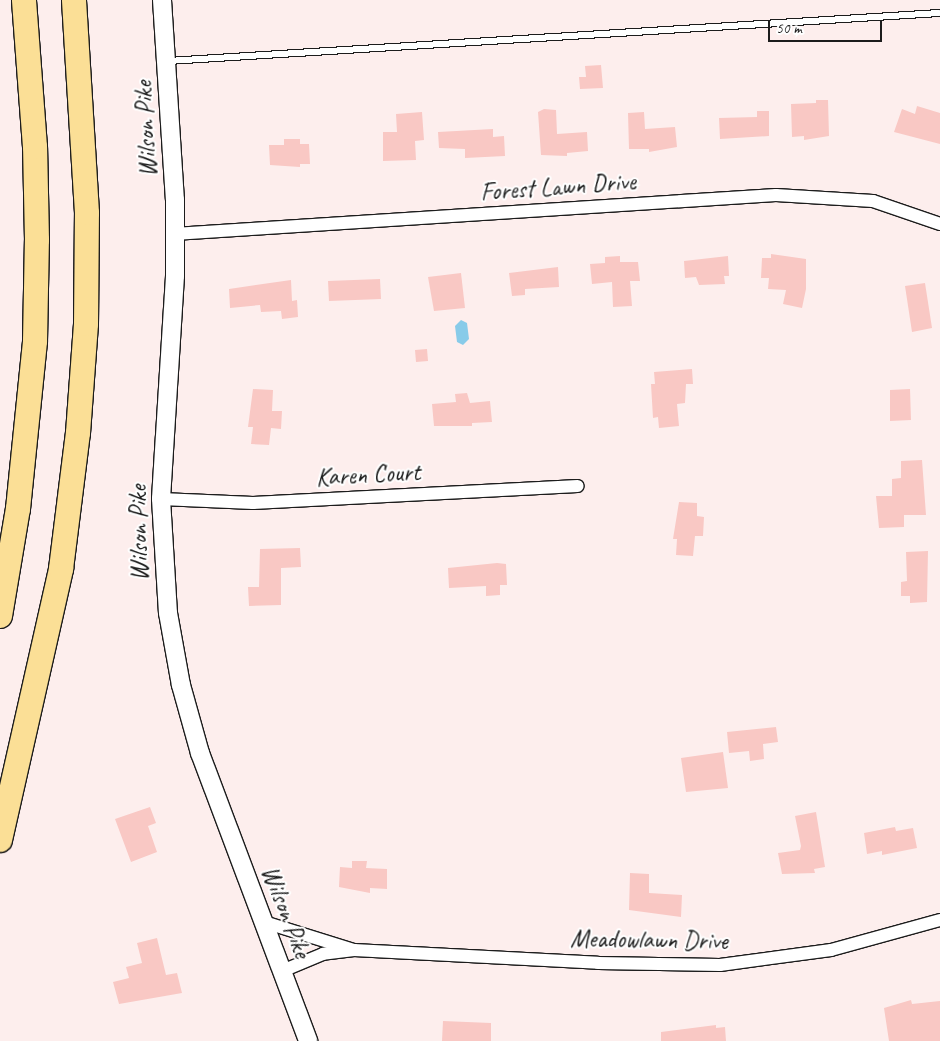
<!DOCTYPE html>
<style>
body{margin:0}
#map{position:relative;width:940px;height:1041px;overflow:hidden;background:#fdeeed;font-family:Caveat,sans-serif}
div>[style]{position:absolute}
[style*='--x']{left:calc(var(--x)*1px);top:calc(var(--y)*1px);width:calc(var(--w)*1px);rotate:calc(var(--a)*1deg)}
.water>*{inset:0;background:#88cbe9}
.building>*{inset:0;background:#f9c8c4}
.roads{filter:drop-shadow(1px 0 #1c1c1c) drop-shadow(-1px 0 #1c1c1c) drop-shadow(0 1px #1c1c1c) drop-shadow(0 -1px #1c1c1c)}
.service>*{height:6px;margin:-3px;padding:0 3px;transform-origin:3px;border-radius:3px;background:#fff}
.minor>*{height:12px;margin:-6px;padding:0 6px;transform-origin:6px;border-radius:6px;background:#fff}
.secondary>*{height:18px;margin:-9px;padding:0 9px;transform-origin:9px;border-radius:9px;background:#fff}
.motorway>*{height:24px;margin:-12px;padding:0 12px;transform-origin:12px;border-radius:12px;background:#fbdf96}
span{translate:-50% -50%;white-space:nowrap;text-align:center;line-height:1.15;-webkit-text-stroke:4px #fff;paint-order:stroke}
.street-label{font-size:25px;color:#1c1c1c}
.scale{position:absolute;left:768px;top:20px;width:114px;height:22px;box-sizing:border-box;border:2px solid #1c1c1c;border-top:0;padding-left:6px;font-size:15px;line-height:18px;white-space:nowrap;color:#1c1c1c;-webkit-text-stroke:4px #fff;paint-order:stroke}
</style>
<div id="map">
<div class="water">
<i style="clip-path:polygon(461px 320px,467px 323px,469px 339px,463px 345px,457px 342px,455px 326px)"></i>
</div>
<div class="building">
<i style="clip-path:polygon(601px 65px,603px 88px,580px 89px,579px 77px,586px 77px,585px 66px)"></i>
<i style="clip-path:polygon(816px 100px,828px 100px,829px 136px,804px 140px,804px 136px,792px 137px,791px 104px,816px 103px)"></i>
<i style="clip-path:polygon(917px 106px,940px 113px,940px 144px,894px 132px,902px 109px,915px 114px)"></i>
<i style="clip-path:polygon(544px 109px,556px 110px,557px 134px,587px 132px,588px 151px,567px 153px,567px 156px,541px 155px,538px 112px)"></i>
<i style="clip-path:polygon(757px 111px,769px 111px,769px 136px,720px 139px,719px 118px,757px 117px)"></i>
<i style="clip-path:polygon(422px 112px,424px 140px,415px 141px,416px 160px,383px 161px,383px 132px,397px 132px,396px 114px)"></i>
<i style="clip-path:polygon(644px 112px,645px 129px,675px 127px,677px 147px,649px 152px,649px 149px,629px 149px,628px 113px)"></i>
<i style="clip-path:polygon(493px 129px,493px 137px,504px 136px,505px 156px,465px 158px,465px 149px,439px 148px,438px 132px)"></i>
<i style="clip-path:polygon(284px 139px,300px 139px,300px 144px,309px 144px,310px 164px,300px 164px,300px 167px,270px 165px,269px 145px,284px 145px)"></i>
<i style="clip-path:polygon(771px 254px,806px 259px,806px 289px,802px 308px,783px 304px,786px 290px,768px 289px,769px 278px,761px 278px,762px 258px,771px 258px)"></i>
<i style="clip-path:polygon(620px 256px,620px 262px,638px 262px,640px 281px,630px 281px,632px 306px,613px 307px,612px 282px,592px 284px,590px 264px,605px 263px,605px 257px)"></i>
<i style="clip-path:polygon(728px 256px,729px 276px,724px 276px,725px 284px,699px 285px,696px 277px,685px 278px,684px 261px)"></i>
<i style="clip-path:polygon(558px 267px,559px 287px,525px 289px,525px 295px,512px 296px,509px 273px)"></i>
<i style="clip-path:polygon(461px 273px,465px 308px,434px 311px,428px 277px)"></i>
<i style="clip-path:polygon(380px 279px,381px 299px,329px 301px,328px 281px)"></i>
<i style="clip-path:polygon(291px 280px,292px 301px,297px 300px,298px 317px,282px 319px,281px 311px,261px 312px,260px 305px,230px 308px,229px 289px)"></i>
<i style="clip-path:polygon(925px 283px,932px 328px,912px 332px,905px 286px)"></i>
<i style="clip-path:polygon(427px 349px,428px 361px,416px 362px,415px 350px)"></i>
<i style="clip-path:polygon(692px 369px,693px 384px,686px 384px,685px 403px,677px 404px,679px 426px,659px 428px,658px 417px,653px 418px,651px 384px,655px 384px,654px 372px)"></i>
<i style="clip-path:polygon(253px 389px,273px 390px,272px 411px,282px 411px,281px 429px,271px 428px,269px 445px,251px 444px,253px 427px,248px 427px)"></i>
<i style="clip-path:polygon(910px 389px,911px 420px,890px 421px,890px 390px)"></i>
<i style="clip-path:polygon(467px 393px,470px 403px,490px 401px,492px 422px,472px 423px,472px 426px,434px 426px,432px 404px,456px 402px,455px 394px)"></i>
<i style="clip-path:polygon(922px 460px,926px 515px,904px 515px,904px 527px,879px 528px,876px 496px,892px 496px,892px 479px,901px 478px,901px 461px)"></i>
<i style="clip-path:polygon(679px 502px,697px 503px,697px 516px,704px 517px,703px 536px,695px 536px,693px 556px,676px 555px,677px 539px,673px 539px)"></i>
<i style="clip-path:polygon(300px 548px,301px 567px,281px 568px,281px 605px,249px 606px,248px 587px,259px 587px,260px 549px)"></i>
<i style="clip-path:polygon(928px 551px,927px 602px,910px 603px,910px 596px,901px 596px,901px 582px,907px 581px,906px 552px)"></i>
<i style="clip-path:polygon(497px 563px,506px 564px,507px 585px,500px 585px,500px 595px,486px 596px,486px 586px,449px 588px,448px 568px)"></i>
<i style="clip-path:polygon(776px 727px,778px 742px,763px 744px,764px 759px,750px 761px,749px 751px,729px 753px,727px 732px)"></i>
<i style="clip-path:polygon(723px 752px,728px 788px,686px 792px,681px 758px)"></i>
<i style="clip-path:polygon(150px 807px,156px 823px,148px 826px,157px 852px,131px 862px,115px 819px)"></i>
<i style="clip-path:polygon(816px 812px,825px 867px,814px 869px,815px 873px,782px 874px,778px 853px,800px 850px,801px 846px,795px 816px)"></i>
<i style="clip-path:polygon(895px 827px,896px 831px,913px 828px,917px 848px,882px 855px,882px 851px,867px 854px,864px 833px)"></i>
<i style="clip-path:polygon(352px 861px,367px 861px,366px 868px,387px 869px,387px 889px,370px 888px,370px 893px,339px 887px,340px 867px,352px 868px)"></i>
<i style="clip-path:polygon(630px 873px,649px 874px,649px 893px,682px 895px,681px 917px,629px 910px)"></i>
<i style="clip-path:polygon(157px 938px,166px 975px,177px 973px,182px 993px,119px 1004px,113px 982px,129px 978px,126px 967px,142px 963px,137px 943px)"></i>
<i style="clip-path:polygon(911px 1000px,912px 1004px,940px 1001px,940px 1041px,889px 1041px,884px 1008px)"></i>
<i style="clip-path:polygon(443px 1021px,491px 1023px,491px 1041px,442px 1041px)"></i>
<i style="clip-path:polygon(716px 1025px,716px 1028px,725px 1027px,726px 1041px,661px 1041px,661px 1032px)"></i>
</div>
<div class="roads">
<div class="service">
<i style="--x:168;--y:61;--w:773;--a:-3.56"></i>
</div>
<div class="minor">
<i style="--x:174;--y:234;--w:603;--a:-3.71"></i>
<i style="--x:776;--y:195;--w:97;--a:3.5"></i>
<i style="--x:873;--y:201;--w:71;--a:18.9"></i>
<i style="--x:161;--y:499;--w:92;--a:2.5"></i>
<i style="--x:253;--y:503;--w:325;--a:-3"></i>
<i style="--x:264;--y:922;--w:94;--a:17.3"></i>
<i style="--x:354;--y:950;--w:31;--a:173"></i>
<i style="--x:323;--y:954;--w:44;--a:157.5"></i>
<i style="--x:354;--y:950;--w:244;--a:3"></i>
<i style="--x:598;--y:963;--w:122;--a:0.9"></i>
<i style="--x:720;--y:965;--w:112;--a:-7.7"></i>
<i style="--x:831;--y:950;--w:113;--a:-15.4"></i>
</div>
<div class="secondary">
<i style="--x:162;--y:0;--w:200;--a:86.3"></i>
<i style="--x:175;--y:200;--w:76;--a:90"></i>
<i style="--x:175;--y:276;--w:223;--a:93.6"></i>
<i style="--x:161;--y:499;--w:114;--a:86.5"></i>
<i style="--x:168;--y:613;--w:73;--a:79.8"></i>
<i style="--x:181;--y:685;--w:71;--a:74.4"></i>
<i style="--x:200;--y:753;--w:308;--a:69.4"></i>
</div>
<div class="motorway">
<i style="--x:0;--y:616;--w:109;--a:-80.5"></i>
<i style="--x:18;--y:509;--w:169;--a:-84.2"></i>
<i style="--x:35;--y:341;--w:101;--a:-88.9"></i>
<i style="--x:37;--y:240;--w:93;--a:-91.2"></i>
<i style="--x:35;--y:147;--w:147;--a:-94.3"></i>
<i style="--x:0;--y:840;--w:278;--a:-77.3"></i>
<i style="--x:61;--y:569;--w:137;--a:-82.9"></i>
<i style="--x:78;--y:433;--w:109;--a:-85.8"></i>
<i style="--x:86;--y:324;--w:111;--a:-89.5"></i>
<i style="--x:87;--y:213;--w:213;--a:-93.5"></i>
</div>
</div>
<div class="street-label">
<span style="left:146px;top:129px;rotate:-93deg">Wilson Pike</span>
<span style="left:558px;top:187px;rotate:-4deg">Forest Lawn Drive</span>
<span style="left:368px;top:475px;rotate:-3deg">Karen Court</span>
<span style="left:139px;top:533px;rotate:-91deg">Wilson Pike</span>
<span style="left:286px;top:912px;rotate:69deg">Wilson Pike</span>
<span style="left:649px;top:940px;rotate:1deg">Meadowlawn Drive</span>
</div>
<div class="scale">50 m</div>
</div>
